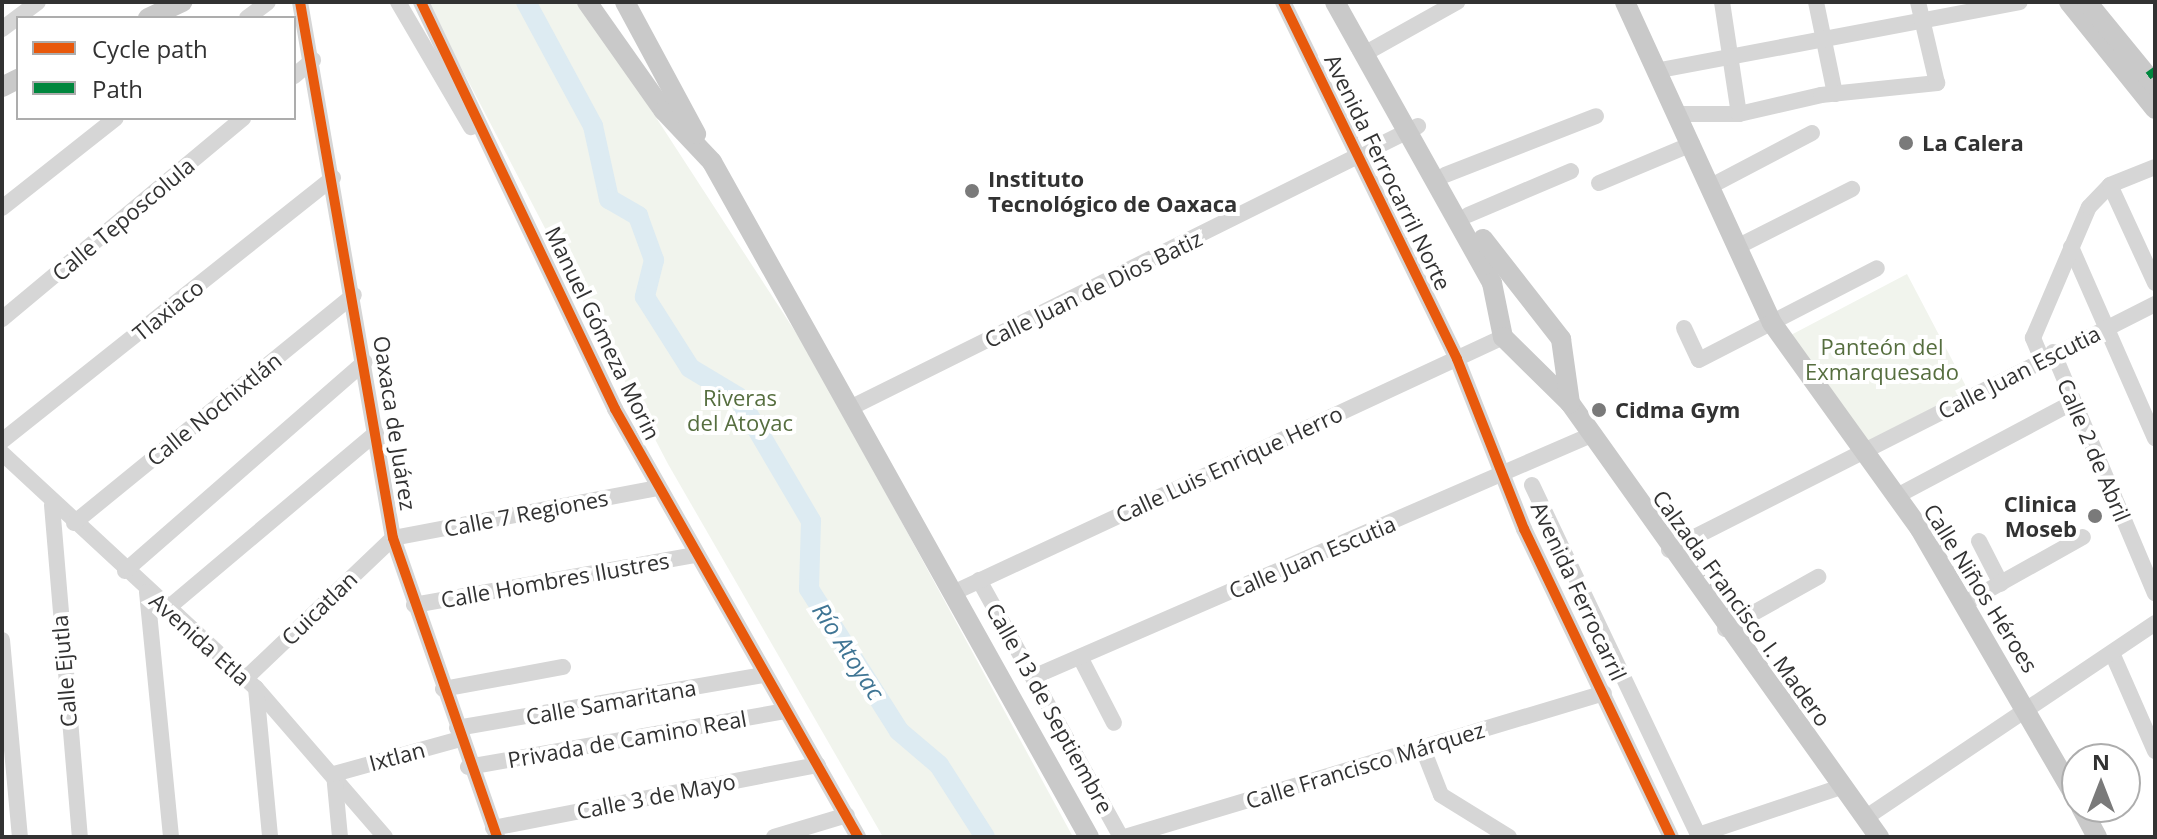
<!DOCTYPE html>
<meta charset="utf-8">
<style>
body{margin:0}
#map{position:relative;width:2157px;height:839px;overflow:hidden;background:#fff;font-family:"Open Sans",sans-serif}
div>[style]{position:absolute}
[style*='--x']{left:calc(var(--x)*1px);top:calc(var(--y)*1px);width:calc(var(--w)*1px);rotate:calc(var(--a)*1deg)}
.green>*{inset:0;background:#f1f4ed}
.river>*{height:20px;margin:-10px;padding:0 10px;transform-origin:10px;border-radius:10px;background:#ddebf2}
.minor>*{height:16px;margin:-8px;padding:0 8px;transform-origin:8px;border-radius:8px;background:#d6d6d6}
.major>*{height:20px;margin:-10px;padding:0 10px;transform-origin:10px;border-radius:10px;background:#c9c9c9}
.quiet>*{height:8px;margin-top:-4px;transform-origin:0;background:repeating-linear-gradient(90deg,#00873e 0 16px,transparent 0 24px)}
.cycleway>*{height:10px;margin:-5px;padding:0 5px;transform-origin:5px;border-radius:5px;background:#e8590c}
.dots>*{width:22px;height:22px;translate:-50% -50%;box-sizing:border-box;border:4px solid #fff;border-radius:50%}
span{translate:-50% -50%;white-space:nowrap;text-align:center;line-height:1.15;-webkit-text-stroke:8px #fff;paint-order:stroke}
.poi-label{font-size:22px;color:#323232;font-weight:700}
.left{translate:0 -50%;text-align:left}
.right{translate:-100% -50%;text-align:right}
.street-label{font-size:22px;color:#323232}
.park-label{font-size:22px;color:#566e3f}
.water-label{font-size:24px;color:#3f7594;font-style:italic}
.frame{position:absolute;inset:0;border:4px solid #323232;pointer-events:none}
.legend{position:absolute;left:16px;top:16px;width:280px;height:104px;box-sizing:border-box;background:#fff;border:2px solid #adadad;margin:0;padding:10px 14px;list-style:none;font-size:24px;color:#323232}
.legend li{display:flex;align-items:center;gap:16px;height:40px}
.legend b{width:40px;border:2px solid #adadad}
.north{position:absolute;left:2061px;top:743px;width:80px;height:80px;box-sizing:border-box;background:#fff;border:2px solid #adadad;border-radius:50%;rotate:0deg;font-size:22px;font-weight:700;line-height:32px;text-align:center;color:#323232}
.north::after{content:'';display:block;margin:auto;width:28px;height:36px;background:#7a7a7a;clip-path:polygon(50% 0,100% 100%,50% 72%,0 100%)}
</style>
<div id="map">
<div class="green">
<i style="clip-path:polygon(427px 2px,581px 2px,813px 359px,1073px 837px,883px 837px,668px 464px)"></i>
<i style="clip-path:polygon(1907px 274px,1970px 394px,1867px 448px,1789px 336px)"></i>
</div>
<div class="river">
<i style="--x:526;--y:2;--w:141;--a:61.6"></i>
<i style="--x:593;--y:126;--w:75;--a:77.6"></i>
<i style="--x:609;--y:199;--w:34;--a:30"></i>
<i style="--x:638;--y:216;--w:47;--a:70"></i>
<i style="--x:654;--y:260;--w:38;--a:104"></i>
<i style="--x:645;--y:297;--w:84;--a:57.6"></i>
<i style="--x:690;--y:368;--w:56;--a:31.1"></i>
<i style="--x:738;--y:397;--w:144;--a:59.5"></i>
<i style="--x:811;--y:521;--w:68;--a:91.7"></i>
<i style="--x:809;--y:589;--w:168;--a:57.6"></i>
<i style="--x:899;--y:731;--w:52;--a:40.4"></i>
<i style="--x:939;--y:765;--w:85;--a:57.4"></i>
</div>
<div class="minor">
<i style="--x:300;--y:2;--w:544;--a:80.16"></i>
<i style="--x:393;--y:538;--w:317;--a:70.8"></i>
<i style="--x:398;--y:2;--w:145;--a:59.7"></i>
<i style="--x:421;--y:2;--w:451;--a:64.5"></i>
<i style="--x:615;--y:409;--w:492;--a:60.4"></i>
<i style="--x:1283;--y:2;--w:397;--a:64"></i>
<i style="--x:1457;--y:359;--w:183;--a:68.5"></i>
<i style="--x:1524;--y:529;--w:341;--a:64.5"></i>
<i style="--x:1722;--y:2;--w:113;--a:81.4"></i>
<i style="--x:1816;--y:2;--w:94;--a:78.3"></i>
<i style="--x:247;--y:18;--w:26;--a:-37"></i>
<i style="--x:2;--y:29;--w:45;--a:-36.9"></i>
<i style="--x:1364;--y:54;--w:107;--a:-29.2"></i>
<i style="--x:1655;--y:71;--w:371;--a:-10.7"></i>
<i style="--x:294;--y:76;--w:25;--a:-40"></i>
<i style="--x:1681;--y:114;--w:58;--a:0"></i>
<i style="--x:1739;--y:114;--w:84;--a:-13"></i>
<i style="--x:1821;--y:95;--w:117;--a:-5.9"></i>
<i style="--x:1937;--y:83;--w:83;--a:-103.2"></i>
<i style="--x:1445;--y:175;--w:162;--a:-21.3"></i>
<i style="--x:1599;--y:183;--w:101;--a:-22.8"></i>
<i style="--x:2110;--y:185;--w:108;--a:65.3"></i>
<i style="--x:1711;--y:186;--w:114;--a:-27.7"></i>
<i style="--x:2;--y:208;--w:145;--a:-38.3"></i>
<i style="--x:1468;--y:215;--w:112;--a:-23.1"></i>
<i style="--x:1737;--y:247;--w:129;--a:-26.8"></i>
<i style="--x:2071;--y:247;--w:209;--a:66.3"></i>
<i style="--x:2;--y:319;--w:314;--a:-39.8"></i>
<i style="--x:1684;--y:328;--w:35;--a:65"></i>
<i style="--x:1699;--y:360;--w:200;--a:-27.3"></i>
<i style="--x:2053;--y:352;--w:262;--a:67.1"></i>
<i style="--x:2041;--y:357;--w:21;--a:-113"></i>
<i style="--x:2033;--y:338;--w:142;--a:-66.9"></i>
<i style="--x:2089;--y:207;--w:30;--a:-46"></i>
<i style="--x:2110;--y:185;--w:48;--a:-21.8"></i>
<i style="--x:852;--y:407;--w:632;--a:-26.4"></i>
<i style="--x:2;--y:441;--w:423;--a:-38.5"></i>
<i style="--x:2;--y:453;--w:346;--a:42.8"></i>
<i style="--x:256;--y:688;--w:197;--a:49.1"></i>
<i style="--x:1532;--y:485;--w:390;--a:64.6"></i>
<i style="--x:1895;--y:497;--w:198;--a:-28"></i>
<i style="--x:52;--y:505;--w:333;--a:85.2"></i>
<i style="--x:74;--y:523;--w:361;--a:-39.2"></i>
<i style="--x:1979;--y:541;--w:48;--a:62.9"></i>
<i style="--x:1669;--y:550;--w:545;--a:-26.85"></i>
<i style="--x:125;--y:571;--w:318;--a:-41.1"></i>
<i style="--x:979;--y:580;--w:294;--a:61.1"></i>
<i style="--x:147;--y:592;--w:246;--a:84.4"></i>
<i style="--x:955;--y:592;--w:604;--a:-24.95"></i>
<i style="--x:1965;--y:603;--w:135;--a:-29.2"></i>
<i style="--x:414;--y:605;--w:286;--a:-10.1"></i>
<i style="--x:168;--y:608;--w:272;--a:-40.1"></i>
<i style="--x:1725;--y:629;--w:107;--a:-29.2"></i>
<i style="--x:2;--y:640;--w:198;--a:84.8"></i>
<i style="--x:2112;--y:653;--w:107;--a:66.3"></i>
<i style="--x:1080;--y:657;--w:74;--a:62.7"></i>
<i style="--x:1033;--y:677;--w:608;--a:-23.45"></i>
<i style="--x:245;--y:679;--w:204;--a:-43.6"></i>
<i style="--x:393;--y:538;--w:270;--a:-10.7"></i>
<i style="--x:256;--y:688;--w:150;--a:84.6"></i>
<i style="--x:443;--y:689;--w:122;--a:-10.4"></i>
<i style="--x:457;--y:728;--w:313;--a:-9.8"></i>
<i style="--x:1423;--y:749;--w:49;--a:68.6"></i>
<i style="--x:1441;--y:795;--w:80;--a:31.7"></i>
<i style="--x:468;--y:767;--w:323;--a:-10"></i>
<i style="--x:1865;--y:818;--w:349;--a:-33.9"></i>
<i style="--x:493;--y:828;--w:331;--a:-11"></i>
<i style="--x:1698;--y:835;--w:151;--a:-18.6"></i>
<i style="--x:340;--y:837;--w:63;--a:-95.4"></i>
<i style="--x:334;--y:774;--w:131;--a:-15.5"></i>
<i style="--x:774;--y:837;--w:76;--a:-16.8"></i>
<i style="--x:1125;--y:837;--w:500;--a:-16.73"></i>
</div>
<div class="major">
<i style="--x:587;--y:2;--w:133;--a:54.8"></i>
<i style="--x:664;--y:111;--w:70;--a:46.7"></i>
<i style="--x:712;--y:162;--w:773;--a:60.82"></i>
<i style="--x:625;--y:2;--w:150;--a:61.7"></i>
<i style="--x:1335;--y:2;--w:322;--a:60.8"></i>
<i style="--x:1492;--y:283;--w:55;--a:78.5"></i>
<i style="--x:1503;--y:337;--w:94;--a:44.6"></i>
<i style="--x:1570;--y:403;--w:533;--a:54.55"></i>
<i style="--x:1625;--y:2;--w:353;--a:65.4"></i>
<i style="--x:1772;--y:323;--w:254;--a:54.3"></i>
<i style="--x:1920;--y:529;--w:313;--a:59.9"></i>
<i style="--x:2069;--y:2;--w:137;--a:51.2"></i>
<i style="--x:2087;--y:2;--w:107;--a:50.7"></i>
<i style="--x:148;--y:18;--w:38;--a:-25"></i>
<i style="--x:2;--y:87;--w:18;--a:-27"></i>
<i style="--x:1483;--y:239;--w:127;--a:52"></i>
<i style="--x:1561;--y:339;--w:65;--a:82"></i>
<i style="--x:2081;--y:807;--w:34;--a:62"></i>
</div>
<div class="quiet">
<i style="--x:2148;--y:76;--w:9;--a:-36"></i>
</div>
<div class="cycleway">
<i style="--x:300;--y:2;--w:544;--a:80.16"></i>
<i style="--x:393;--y:538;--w:317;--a:70.8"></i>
<i style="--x:421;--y:2;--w:451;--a:64.5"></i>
<i style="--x:615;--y:409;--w:492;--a:60.4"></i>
<i style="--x:1283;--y:2;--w:397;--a:64"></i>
<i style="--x:1457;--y:359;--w:183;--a:68.5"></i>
<i style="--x:1524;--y:529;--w:341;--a:64.5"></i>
</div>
<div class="dots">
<i style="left:1906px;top:143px;background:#7a7a7a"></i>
<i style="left:972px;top:191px;background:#7a7a7a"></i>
<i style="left:1599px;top:410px;background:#7a7a7a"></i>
<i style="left:2095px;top:516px;background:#7a7a7a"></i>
</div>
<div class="poi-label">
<span class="left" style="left:1922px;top:143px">La Calera</span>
<span class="left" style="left:988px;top:191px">Instituto<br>Tecnológico de Oaxaca</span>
<span class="left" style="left:1615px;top:410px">Cidma Gym</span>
<span class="right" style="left:2077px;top:516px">Clinica<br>Moseb</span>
</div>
<div class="street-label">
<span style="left:1388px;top:172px;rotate:64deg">Avenida Ferrocarril Norte</span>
<span style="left:123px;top:219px;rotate:-40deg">Calle Teposcolula</span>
<span style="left:1093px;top:289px;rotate:-26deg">Calle Juan de Dios Batiz</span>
<span style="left:168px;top:310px;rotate:-39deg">Tlaxiaco</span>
<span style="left:603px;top:333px;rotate:64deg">Manuel Gómeza Morin</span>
<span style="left:2019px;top:372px;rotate:-27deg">Calle Juan Escutia</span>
<span style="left:214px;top:409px;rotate:-39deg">Calle Nochixtlán</span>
<span style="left:395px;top:423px;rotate:81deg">Oaxaca de Juárez</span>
<span style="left:2094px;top:450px;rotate:67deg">Calle 2 de Abril</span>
<span style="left:1229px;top:464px;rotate:-25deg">Calle Luis Enrique Herro</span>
<span style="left:526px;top:513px;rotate:-11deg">Calle 7 Regiones</span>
<span style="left:1312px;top:557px;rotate:-23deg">Calle Juan Escutia</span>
<span style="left:555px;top:580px;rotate:-10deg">Calle Hombres Ilustres</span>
<span style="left:1981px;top:588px;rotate:58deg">Calle Niños Héroes</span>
<span style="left:1579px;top:591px;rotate:65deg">Avenida Ferrocarril</span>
<span style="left:319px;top:608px;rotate:-44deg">Cuicatlan</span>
<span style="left:1742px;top:608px;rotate:54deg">Calzada Francisco I. Madero</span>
<span style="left:200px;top:639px;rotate:42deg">Avenida Etla</span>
<span style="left:64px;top:671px;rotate:-95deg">Calle Ejutla</span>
<span style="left:611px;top:702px;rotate:-10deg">Calle Samaritana</span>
<span style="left:1050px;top:708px;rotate:61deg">Calle 13 de Septiembre</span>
<span style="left:627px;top:739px;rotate:-10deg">Privada de Camino Real</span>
<span style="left:397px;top:756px;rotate:-15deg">Ixtlan</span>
<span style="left:1365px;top:765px;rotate:-17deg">Calle Francisco Márquez</span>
<span style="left:656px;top:796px;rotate:-11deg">Calle 3 de Mayo</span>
</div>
<div class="park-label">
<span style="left:1882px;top:359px">Panteón del<br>Exmarquesado</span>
<span style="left:740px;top:410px">Riveras<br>del Atoyac</span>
</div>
<div class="water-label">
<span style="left:849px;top:651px;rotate:57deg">Río Atoyac</span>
</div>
<div class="frame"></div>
<ul class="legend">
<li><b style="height:10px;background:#e8590c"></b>Cycle path</li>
<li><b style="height:10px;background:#00873e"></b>Path</li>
</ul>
<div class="north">N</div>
</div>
